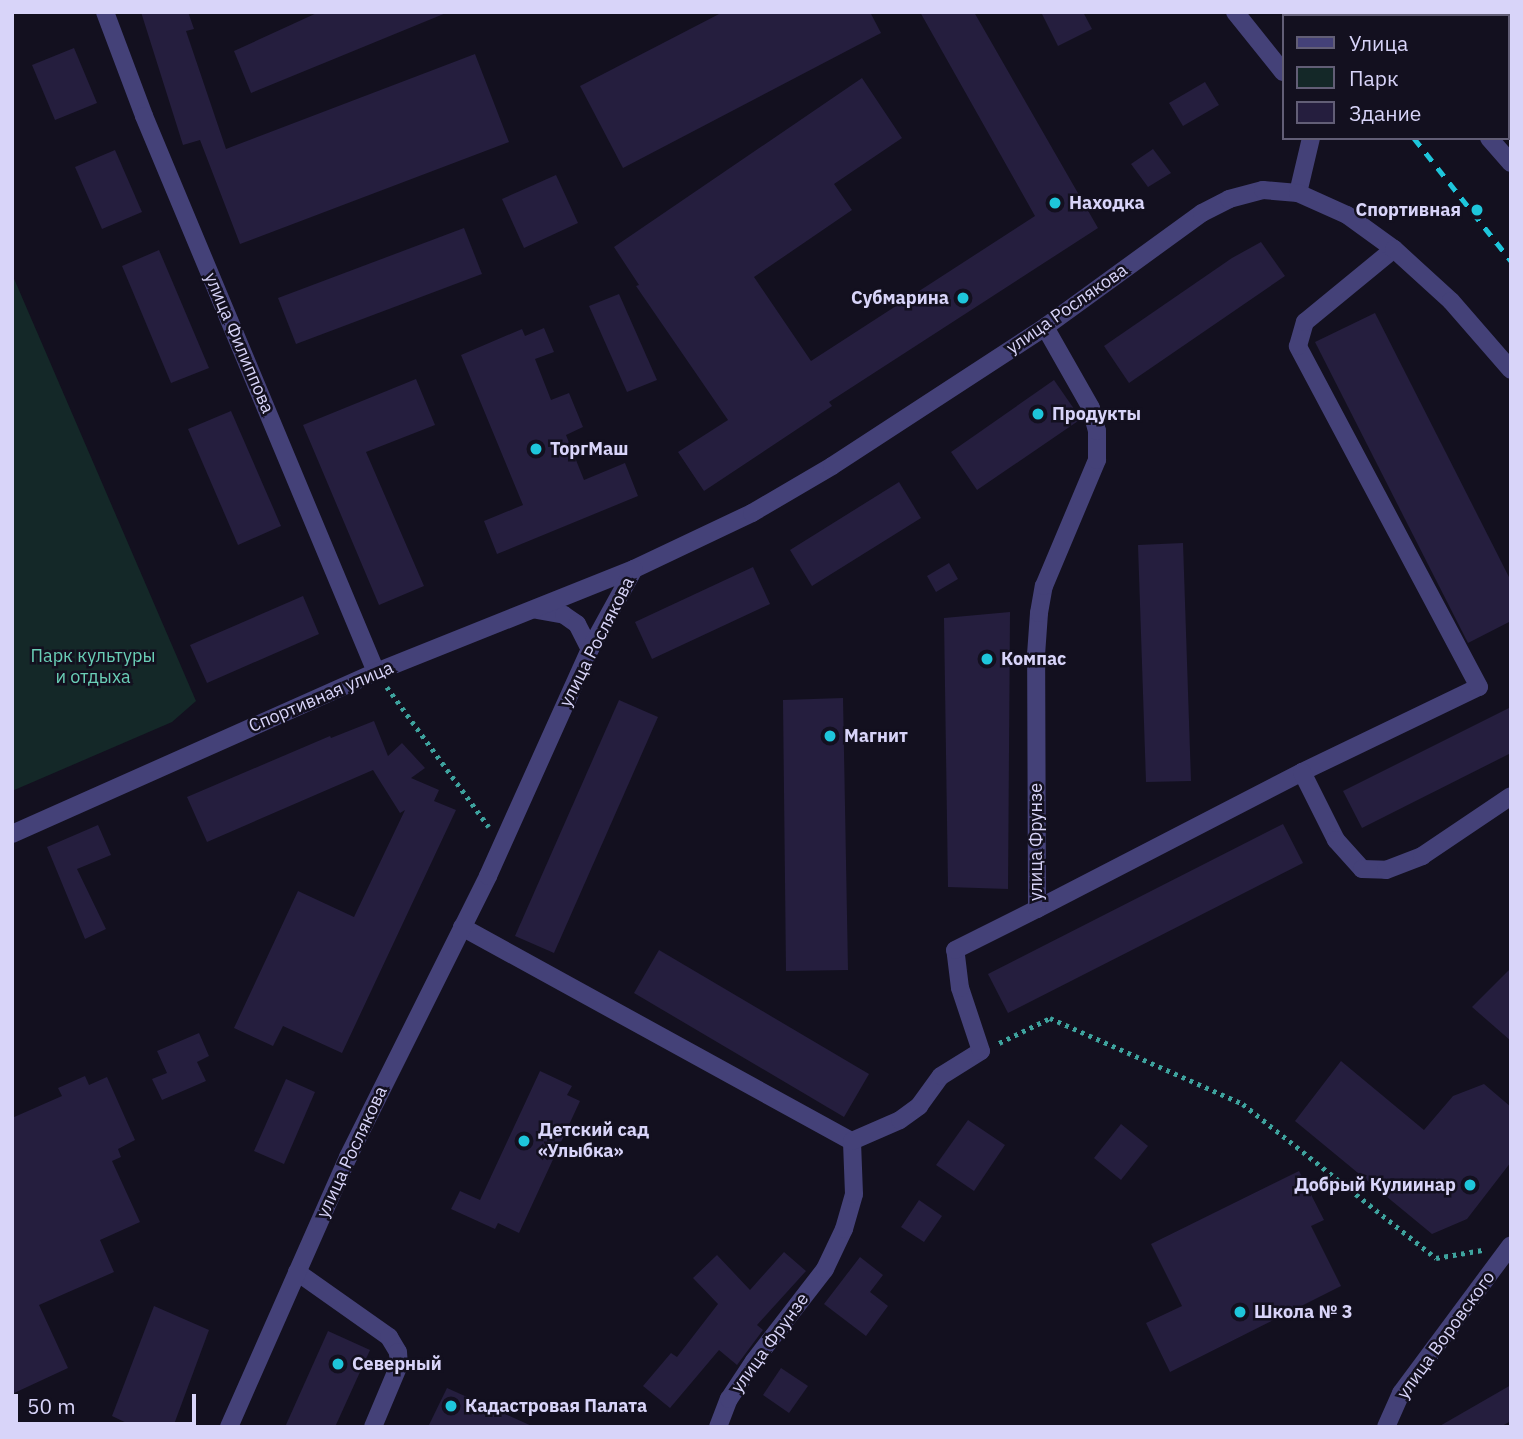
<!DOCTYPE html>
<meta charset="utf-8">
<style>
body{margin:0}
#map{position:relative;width:1523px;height:1439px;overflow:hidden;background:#13101f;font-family:"IBM Plex Sans",sans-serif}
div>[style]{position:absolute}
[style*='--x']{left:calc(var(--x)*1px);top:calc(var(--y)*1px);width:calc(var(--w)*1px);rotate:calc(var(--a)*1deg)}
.green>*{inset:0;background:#142828}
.building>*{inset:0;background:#251e3e}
.path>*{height:4.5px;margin-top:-2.25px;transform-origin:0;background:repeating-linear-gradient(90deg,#3ea39e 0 3.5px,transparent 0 8.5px)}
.minor>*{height:18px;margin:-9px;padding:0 9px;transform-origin:9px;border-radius:9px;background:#444178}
.rail>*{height:5px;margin-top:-2.5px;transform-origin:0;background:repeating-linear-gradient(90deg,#1ec6db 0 10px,transparent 0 19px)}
.dots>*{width:19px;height:19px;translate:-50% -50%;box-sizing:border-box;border:4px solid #13101f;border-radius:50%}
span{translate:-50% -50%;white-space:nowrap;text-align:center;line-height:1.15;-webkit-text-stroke:5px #13101f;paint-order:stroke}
.poi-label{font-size:18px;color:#d8d4f9;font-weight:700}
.left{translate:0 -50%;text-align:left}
.right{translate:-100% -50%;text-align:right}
.street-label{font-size:18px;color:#d8d4f9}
.park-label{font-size:18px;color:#6acfb7}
.frame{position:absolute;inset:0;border:14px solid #d8d4f9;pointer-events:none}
.legend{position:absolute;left:1282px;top:14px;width:228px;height:126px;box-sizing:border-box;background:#13101f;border:2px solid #625e76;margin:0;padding:9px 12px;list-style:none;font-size:21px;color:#d8d4f9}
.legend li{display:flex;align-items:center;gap:14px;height:35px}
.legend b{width:35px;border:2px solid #625e76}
.scale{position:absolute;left:14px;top:1394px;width:182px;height:32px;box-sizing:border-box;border:4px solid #d8d4f9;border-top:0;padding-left:9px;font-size:21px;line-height:24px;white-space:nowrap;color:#d8d4f9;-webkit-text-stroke:5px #13101f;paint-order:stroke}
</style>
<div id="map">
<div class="green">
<i style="clip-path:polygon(12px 274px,196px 701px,172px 722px,12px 791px)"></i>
</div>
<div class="building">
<i style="clip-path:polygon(141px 12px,188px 12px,194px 29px,186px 31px,226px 149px,475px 54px,509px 142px,240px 244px,200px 140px,183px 145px)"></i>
<i style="clip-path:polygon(319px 12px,446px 12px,446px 13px,251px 93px,234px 51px)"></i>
<i style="clip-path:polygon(723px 12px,870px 12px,881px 33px,623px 168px,580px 86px)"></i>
<i style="clip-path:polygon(920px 12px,974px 12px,1098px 228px,829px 402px,832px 406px,704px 491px,678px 452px,728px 420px,636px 286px,639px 285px,614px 247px,862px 78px,902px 138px,834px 184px,852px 210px,754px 277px,811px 361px,1035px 216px)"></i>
<i style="clip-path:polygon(1041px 12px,1083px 12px,1092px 29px,1058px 46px)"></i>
<i style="clip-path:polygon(74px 48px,97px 103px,55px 120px,32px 65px)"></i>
<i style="clip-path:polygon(1205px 82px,1219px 105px,1183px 126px,1169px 103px)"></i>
<i style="clip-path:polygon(1153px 149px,1171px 173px,1148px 187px,1131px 164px)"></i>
<i style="clip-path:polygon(115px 150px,142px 212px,102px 229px,75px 167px)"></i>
<i style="clip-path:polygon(556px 175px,578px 223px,524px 248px,502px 199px)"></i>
<i style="clip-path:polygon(464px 228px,482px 274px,296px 344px,278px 298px)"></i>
<i style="clip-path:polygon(1261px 242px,1285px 276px,1129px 383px,1104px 346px,1232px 258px)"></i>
<i style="clip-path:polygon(159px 250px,209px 368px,171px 383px,122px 266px)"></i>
<i style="clip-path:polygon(619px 294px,657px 380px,627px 392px,589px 306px)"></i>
<i style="clip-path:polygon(1375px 313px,1511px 581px,1511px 621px,1468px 643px,1315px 342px)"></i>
<i style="clip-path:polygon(544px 328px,554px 352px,535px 359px,551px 400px,569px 393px,583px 427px,566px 435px,584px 480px,625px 463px,638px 496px,497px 554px,484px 521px,523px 505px,461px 355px,522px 329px,525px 336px)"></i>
<i style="clip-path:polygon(416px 379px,435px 425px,366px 452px,424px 586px,379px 605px,303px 425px)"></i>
<i style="clip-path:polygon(1054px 380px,1081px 419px,977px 490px,951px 452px)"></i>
<i style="clip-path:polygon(231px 411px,281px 526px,238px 545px,188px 429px)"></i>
<i style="clip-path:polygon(899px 482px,921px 518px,812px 586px,790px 550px)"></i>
<i style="clip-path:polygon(1183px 543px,1191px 781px,1146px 782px,1138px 545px)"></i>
<i style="clip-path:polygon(949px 563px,958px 579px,936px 592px,927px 576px)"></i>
<i style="clip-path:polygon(753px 567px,770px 604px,652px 659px,635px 622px)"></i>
<i style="clip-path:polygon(303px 596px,319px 634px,207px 683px,190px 645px)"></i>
<i style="clip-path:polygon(1010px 612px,1008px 889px,948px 887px,944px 618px)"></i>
<i style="clip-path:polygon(843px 698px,848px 970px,786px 971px,783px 700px)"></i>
<i style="clip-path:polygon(619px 700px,658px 717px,554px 953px,515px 936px)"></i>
<i style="clip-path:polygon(1511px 707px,1511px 753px,1362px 828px,1343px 791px)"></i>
<i style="clip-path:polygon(374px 721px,388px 756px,402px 743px,425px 768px,411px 778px,439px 790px,434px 801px,456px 810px,342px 1053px,283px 1026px,273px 1046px,234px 1028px,298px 891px,354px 917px,405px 810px,400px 813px,373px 770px,207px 842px,187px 797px,330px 736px,331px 738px)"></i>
<i style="clip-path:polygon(1283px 824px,1303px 863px,1008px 1013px,988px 974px)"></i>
<i style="clip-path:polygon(98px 825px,111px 855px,77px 869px,106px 929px,85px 939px,47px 847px)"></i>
<i style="clip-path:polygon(659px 950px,869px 1074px,844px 1117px,634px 993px)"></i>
<i style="clip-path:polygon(1511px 968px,1511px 1041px,1472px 1007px)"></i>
<i style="clip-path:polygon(199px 1033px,209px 1056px,197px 1062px,206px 1081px,162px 1100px,152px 1079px,167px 1073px,157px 1051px)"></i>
<i style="clip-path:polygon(1341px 1061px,1424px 1130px,1453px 1096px,1484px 1084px,1511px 1107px,1511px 1162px,1467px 1219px,1432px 1234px,1295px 1121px)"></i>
<i style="clip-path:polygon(540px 1071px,572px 1086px,567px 1095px,580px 1101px,519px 1233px,498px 1223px,495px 1229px,451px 1209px,460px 1191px,480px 1200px)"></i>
<i style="clip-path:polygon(85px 1076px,89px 1085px,107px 1077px,135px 1140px,118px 1149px,121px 1157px,112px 1161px,140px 1222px,100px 1240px,114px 1272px,39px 1305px,68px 1368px,12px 1394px,12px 1118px,62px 1096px,58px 1088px)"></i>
<i style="clip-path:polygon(286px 1079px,315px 1092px,284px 1164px,254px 1151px)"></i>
<i style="clip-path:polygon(968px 1120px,1005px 1145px,974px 1191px,936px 1165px)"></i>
<i style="clip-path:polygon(1121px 1124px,1148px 1146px,1121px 1180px,1094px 1158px)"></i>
<i style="clip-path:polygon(1299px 1171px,1324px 1220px,1311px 1226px,1341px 1286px,1170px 1372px,1146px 1323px,1182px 1306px,1151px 1244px)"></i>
<i style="clip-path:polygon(919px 1200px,942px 1216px,924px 1242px,901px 1227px)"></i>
<i style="clip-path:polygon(784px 1252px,806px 1271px,757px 1325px,763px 1330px,737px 1365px,719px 1350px,670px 1408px,643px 1386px,671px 1353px,677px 1357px,718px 1304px,693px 1278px,717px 1255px,750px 1290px)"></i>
<i style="clip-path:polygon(860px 1257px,883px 1275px,870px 1292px,888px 1306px,866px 1336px,824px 1304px)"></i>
<i style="clip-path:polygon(154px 1306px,209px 1330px,173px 1427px,135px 1427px,112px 1416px)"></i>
<i style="clip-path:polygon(328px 1331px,370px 1350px,335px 1427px,285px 1427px)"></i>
<i style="clip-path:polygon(781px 1368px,808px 1386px,789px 1413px,763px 1395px)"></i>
<i style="clip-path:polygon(1511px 1385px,1511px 1421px,1500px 1427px,1438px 1427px)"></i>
<i style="clip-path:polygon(447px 1388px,534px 1427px,428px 1427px)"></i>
</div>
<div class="path">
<i style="--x:387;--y:687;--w:173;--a:53.9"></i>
<i style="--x:999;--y:1043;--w:57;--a:-26.1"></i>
<i style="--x:1050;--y:1018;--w:211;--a:24"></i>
<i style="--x:1243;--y:1104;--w:247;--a:38.6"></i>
<i style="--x:1436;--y:1258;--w:47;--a:-9.9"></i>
</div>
<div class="minor">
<i style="--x:105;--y:12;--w:111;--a:69.4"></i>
<i style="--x:144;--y:116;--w:602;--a:67.35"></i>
<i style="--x:1235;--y:12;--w:77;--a:51.3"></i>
<i style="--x:1382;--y:12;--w:5;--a:53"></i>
<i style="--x:1489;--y:138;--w:33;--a:49"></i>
<i style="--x:1298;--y:193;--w:57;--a:-76.7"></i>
<i style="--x:537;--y:610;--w:27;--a:10"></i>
<i style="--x:564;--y:615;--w:16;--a:35"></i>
<i style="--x:577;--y:624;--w:28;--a:63"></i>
<i style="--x:1302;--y:772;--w:196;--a:-25.7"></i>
<i style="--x:1479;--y:687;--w:386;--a:-118"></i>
<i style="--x:1298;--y:346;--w:25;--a:-74"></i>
<i style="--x:1305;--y:322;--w:115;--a:-39.4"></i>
<i style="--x:12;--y:834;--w:398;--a:-24"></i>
<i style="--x:376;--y:672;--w:278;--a:-21.8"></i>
<i style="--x:634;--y:569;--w:131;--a:-25.4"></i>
<i style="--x:752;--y:513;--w:93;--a:-30.4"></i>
<i style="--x:832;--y:466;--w:254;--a:-33.1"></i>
<i style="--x:1045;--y:327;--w:194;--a:-36"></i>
<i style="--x:1202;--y:213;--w:30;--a:-27"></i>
<i style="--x:1229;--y:199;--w:35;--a:-15"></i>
<i style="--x:1263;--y:190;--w:35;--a:5"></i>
<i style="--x:1298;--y:193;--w:54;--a:24.2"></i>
<i style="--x:1347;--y:215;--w:58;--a:35.9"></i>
<i style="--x:1394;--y:249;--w:77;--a:42.4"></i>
<i style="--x:1451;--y:301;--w:91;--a:49"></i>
<i style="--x:1037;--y:909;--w:298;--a:-27.3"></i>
<i style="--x:1302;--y:772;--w:76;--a:63.4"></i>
<i style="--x:1336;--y:840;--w:39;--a:48"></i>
<i style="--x:1362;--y:869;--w:24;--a:2"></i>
<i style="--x:1386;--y:870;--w:39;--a:-21"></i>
<i style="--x:1422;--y:856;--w:107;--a:-34"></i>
<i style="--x:462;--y:927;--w:445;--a:28.8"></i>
<i style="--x:297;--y:1272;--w:113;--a:35.2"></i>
<i style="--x:389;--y:1337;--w:17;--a:59"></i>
<i style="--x:398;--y:1352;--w:13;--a:86"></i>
<i style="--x:399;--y:1365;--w:67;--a:112.8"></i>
<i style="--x:229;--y:1427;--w:295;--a:-66.2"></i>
<i style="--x:348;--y:1157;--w:314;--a:-63.5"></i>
<i style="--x:488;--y:876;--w:249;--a:-65.8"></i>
<i style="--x:590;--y:649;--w:91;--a:-61.2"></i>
<i style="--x:718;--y:1427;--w:30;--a:-69"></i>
<i style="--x:729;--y:1399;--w:45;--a:-56.7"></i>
<i style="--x:754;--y:1361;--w:116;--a:-52.3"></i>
<i style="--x:825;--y:1269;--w:44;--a:-64.6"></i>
<i style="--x:844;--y:1229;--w:36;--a:-74"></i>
<i style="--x:854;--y:1194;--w:53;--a:-92.2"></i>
<i style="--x:852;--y:1141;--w:52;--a:-23.6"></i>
<i style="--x:900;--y:1120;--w:24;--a:-36"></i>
<i style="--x:919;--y:1106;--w:37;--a:-54"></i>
<i style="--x:941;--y:1076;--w:47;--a:-32"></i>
<i style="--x:981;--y:1051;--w:66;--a:-108.4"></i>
<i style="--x:960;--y:988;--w:38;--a:-97"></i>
<i style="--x:955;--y:950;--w:92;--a:-26.6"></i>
<i style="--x:1037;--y:909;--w:254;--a:-90.2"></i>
<i style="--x:1036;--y:655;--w:42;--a:-85.9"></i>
<i style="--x:1039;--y:613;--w:27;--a:-80"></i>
<i style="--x:1044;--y:586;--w:137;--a:-67.2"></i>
<i style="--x:1097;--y:460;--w:29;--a:-90"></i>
<i style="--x:1097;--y:431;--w:24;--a:-105"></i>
<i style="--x:1091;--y:408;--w:93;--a:-119.6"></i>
<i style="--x:1386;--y:1427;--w:37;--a:-66"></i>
<i style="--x:1401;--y:1393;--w:184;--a:-53.4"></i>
</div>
<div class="rail">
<i style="--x:1314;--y:12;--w:5;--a:53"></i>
<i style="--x:1414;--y:138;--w:157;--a:51.7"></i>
</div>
<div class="dots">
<i style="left:1055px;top:203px;background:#1ec6db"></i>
<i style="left:1477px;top:210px;background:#1ec6db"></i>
<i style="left:963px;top:298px;background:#1ec6db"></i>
<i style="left:1038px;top:414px;background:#1ec6db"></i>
<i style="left:536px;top:449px;background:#1ec6db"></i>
<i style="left:987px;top:659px;background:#1ec6db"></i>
<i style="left:830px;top:736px;background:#1ec6db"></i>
<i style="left:524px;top:1141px;background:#1ec6db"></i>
<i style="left:1470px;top:1185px;background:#1ec6db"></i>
<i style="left:1240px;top:1312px;background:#1ec6db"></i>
<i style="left:338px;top:1364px;background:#1ec6db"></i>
<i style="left:451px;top:1406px;background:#1ec6db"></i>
</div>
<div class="poi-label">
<span class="left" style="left:1069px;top:203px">Находка</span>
<span class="right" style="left:1461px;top:210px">Спортивная</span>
<span class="right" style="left:949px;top:298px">Субмарина</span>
<span class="left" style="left:1052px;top:414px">Продукты</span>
<span class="left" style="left:550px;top:449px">ТоргМаш</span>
<span class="left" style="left:1001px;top:659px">Компас</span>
<span class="left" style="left:844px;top:736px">Магнит</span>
<span class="left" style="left:538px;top:1141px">Детский сад<br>«Улыбка»</span>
<span class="right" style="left:1456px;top:1185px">Добрый Кулиинар</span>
<span class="left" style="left:1254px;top:1312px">Школа № 3</span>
<span class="left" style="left:352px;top:1364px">Северный</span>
<span class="left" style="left:465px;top:1406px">Кадастровая Палата</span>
</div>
<div class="street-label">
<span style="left:1067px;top:309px;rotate:-35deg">улица Рослякова</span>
<span style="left:239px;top:343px;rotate:67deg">улица Филиппова</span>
<span style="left:597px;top:642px;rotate:-63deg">улица Рослякова</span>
<span style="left:321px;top:697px;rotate:-23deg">Спортивная улица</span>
<span style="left:1036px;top:842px;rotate:-90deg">улица Фрунзе</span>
<span style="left:352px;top:1152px;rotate:-65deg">улица Рослякова</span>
<span style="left:1446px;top:1335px;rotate:-54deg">улица Воровского</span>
<span style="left:770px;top:1343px;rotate:-54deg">улица Фрунзе</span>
</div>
<div class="park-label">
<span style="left:93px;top:667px">Парк культуры<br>и отдыха</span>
</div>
<div class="frame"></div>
<ul class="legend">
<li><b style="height:9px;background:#444178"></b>Улица</li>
<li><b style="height:19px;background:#142828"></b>Парк</li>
<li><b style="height:19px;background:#251e3e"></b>Здание</li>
</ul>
<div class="scale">50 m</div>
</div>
